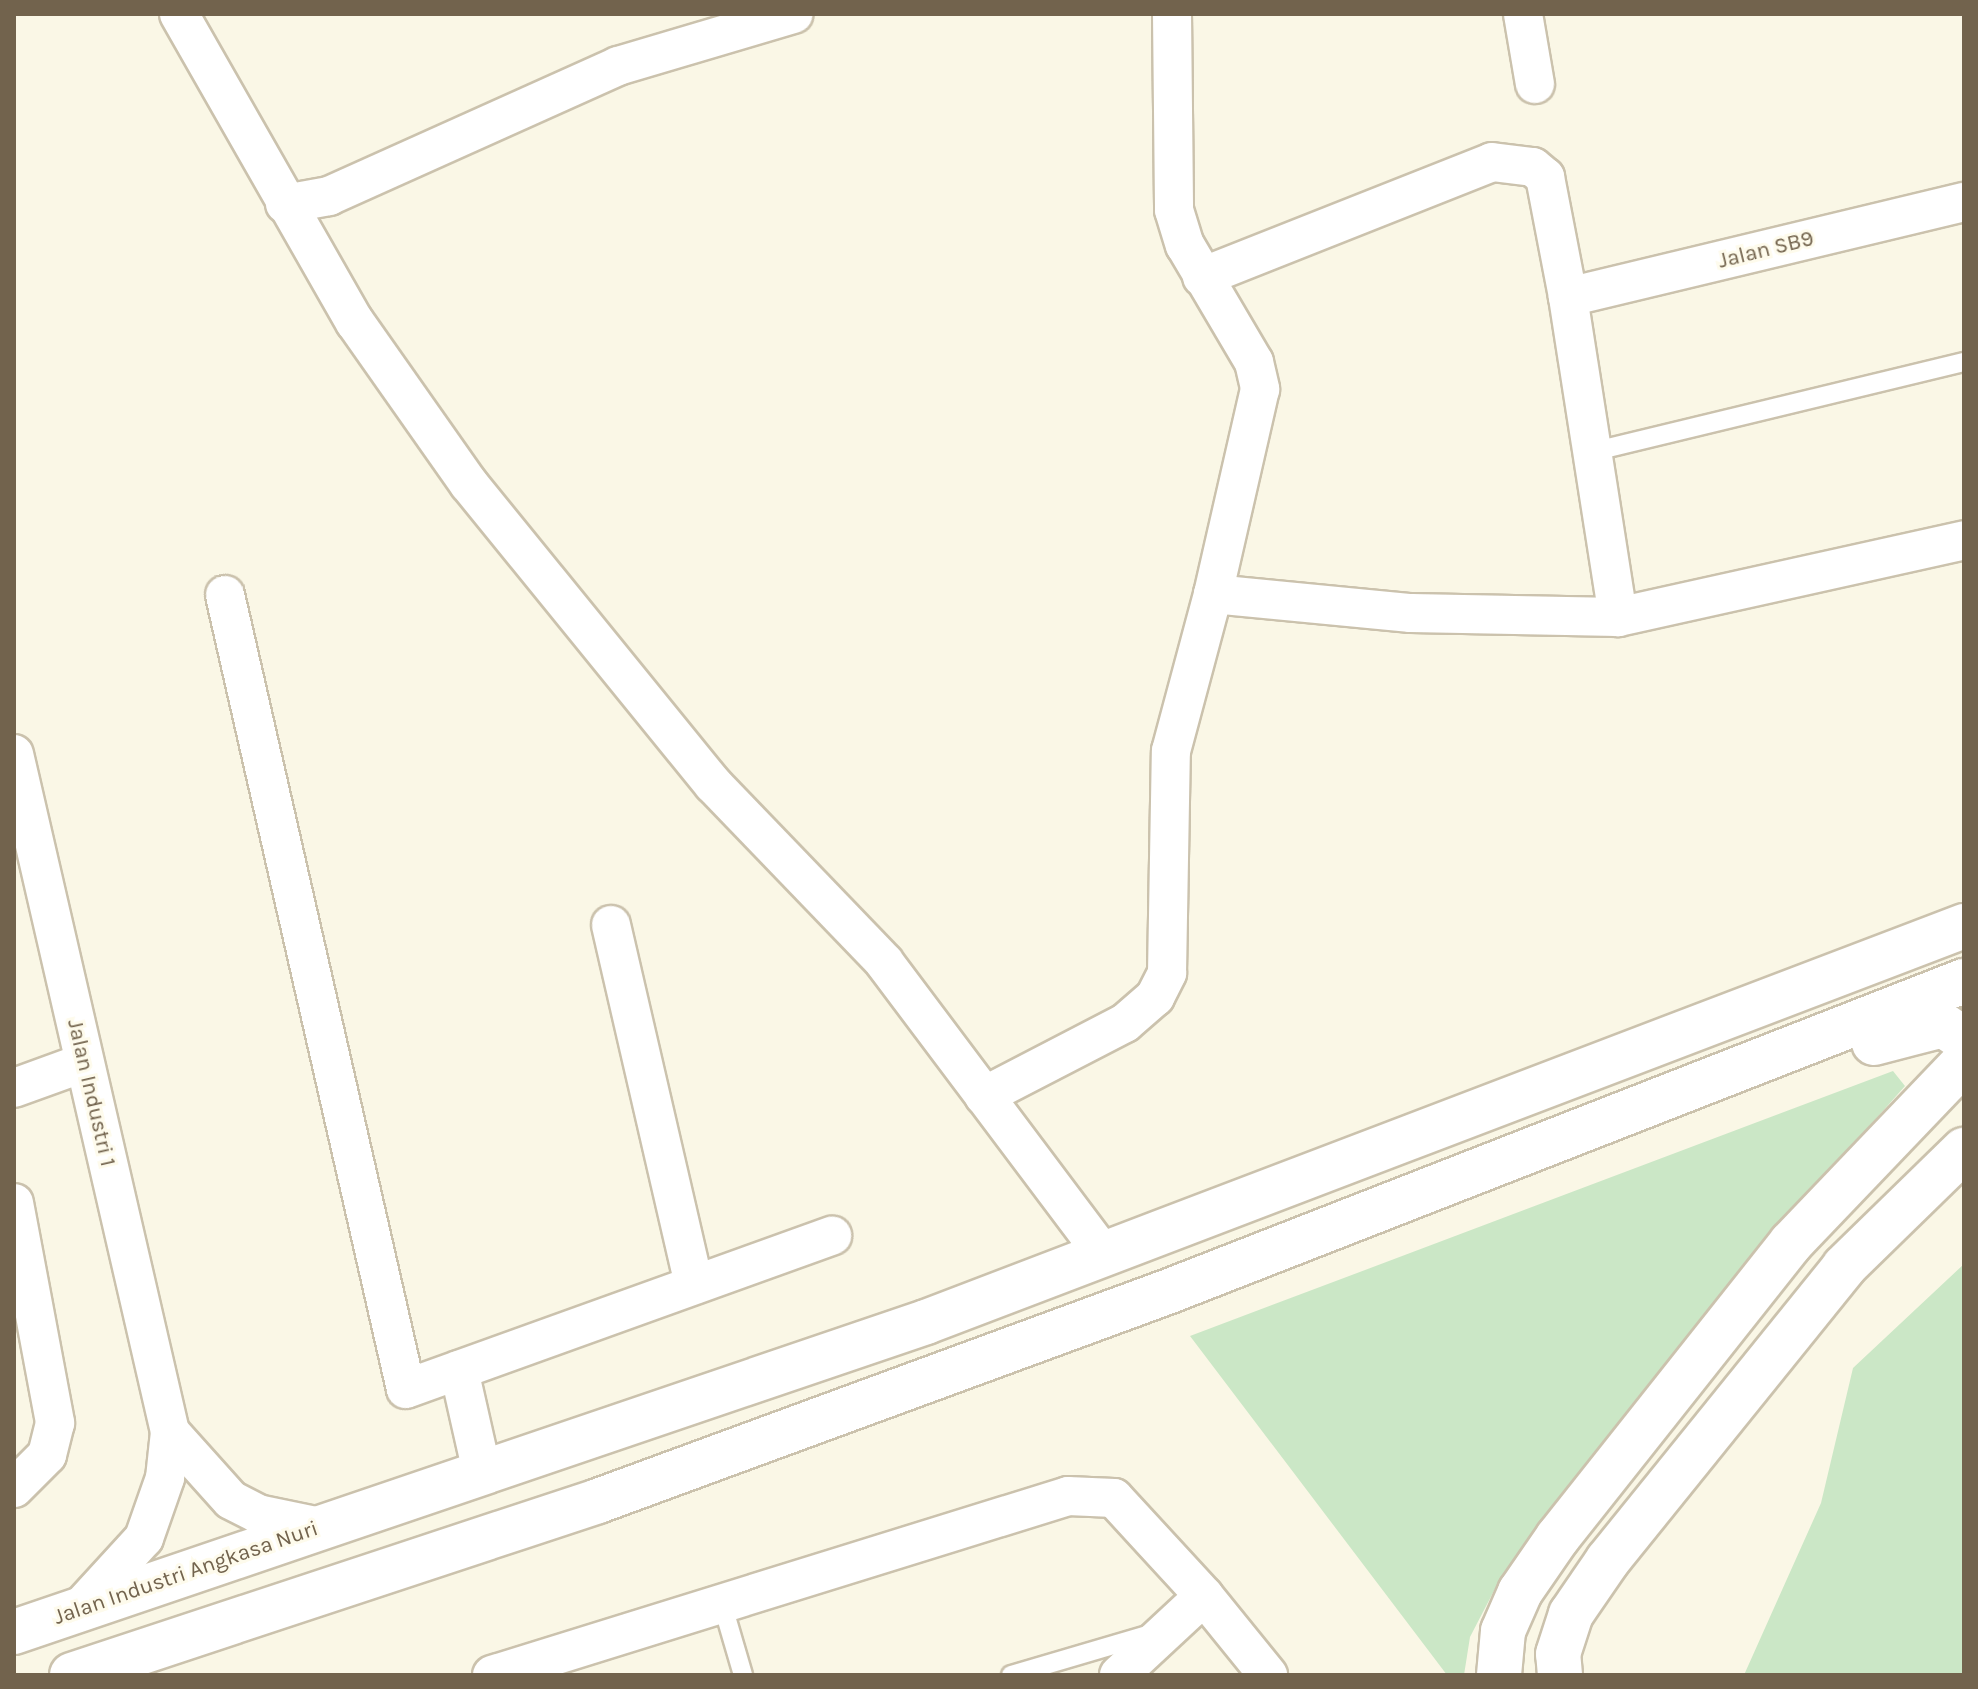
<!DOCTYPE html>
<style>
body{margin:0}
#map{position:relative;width:1978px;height:1689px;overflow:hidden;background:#faf7e6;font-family:Karla,sans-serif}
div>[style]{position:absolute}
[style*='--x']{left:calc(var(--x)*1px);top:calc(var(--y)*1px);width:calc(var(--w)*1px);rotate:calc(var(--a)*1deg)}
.green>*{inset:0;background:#cbe7c6}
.roads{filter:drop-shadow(2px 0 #cbc2ad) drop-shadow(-2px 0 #cbc2ad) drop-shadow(0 2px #cbc2ad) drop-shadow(0 -2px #cbc2ad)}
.service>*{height:18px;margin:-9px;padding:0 9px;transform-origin:9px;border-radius:9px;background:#fff}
.minor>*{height:38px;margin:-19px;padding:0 19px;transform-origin:19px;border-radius:19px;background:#fff}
.secondary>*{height:44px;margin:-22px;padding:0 22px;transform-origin:22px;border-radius:22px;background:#fff}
span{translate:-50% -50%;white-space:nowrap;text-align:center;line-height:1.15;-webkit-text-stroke:6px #fefbec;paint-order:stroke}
.street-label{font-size:22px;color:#72634d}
.frame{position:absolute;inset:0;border:16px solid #72634d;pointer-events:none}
</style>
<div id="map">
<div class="green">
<i style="clip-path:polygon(1893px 1071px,1905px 1086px,1775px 1233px,1498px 1583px,1470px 1637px,1464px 1675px,1447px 1675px,1190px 1336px)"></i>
<i style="clip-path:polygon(1964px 1264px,1964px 1675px,1744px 1675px,1821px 1503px,1853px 1368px)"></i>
</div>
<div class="roads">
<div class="service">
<i style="--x:1592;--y:452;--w:383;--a:-13.6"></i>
<i style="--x:722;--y:1603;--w:75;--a:73.7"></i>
<i style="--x:1011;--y:1675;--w:145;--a:-16.4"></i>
</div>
<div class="minor">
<i style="--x:179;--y:14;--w:355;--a:60.3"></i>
<i style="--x:355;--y:322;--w:198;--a:54.9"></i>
<i style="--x:469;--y:484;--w:387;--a:50.9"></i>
<i style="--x:713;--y:784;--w:247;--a:46.1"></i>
<i style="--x:884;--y:962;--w:365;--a:53.1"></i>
<i style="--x:1172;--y:14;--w:196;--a:89.4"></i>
<i style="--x:1174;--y:210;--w:37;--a:73"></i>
<i style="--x:1185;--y:245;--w:136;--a:59.5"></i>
<i style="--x:1254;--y:362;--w:28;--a:77"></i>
<i style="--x:1260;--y:389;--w:210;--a:102.9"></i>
<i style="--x:1213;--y:594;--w:199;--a:5.5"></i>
<i style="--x:1411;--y:613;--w:207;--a:1.1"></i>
<i style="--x:1618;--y:617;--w:354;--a:-12.5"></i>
<i style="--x:1523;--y:14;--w:71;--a:80.3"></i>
<i style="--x:285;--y:204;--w:45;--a:-10.3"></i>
<i style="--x:329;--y:196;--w:317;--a:-24.2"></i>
<i style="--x:618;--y:66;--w:183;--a:-16.5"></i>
<i style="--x:1202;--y:277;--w:312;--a:-21.6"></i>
<i style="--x:1492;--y:162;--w:41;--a:7"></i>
<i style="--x:1533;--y:167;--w:16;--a:40"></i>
<i style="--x:1545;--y:177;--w:122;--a:79.1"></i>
<i style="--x:1568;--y:297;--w:324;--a:81.1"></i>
<i style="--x:1568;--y:297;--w:407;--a:-13.5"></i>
<i style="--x:225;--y:595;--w:814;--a:77.16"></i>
<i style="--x:406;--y:1389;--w:453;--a:-19.8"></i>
<i style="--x:14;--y:754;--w:696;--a:77.04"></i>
<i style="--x:170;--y:1432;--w:46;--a:96.2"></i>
<i style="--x:165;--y:1478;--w:64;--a:109.3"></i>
<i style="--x:144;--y:1538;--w:95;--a:132.4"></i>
<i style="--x:611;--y:925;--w:369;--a:77"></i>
<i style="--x:14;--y:1088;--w:73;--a:-19.9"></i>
<i style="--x:984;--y:1096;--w:159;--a:-27.4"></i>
<i style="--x:1125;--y:1023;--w:40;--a:-41"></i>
<i style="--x:1155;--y:997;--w:27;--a:-63"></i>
<i style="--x:1167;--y:973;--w:222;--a:-89"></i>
<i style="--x:1171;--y:751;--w:163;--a:-75"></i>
<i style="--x:14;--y:1203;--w:224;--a:79.4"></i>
<i style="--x:55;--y:1423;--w:33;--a:104"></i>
<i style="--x:47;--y:1455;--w:47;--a:135"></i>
<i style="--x:459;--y:1370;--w:105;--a:77.3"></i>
<i style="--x:170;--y:1432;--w:91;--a:48.1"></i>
<i style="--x:231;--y:1500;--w:30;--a:27"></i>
<i style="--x:258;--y:1514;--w:63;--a:11.8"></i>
<i style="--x:492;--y:1675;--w:603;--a:-17.26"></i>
<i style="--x:1068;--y:1496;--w:46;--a:2.5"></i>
<i style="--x:1114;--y:1498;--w:133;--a:47.4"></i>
<i style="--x:1119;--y:1675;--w:116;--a:-42.9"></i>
<i style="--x:1204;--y:1596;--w:102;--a:51"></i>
</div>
<div class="secondary">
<i style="--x:1874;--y:1043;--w:71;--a:-14.6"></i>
<i style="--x:1943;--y:1025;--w:25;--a:34"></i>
<i style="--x:14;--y:1632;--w:963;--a:-18.77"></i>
<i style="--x:926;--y:1322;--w:1111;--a:-20.88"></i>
<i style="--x:72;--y:1675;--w:554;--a:-18.3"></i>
<i style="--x:598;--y:1501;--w:606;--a:-20.17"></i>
<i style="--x:1167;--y:1292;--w:856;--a:-21.32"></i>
<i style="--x:1499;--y:1675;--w:44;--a:-84.8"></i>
<i style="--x:1503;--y:1631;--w:43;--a:-66.4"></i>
<i style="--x:1520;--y:1592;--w:67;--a:-55.4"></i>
<i style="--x:1558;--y:1537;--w:375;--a:-51.6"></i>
<i style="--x:1791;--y:1243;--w:250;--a:-46.3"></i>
<i style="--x:1560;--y:1675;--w:21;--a:-95"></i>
<i style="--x:1558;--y:1654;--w:42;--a:-72"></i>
<i style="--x:1571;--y:1614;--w:65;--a:-55.6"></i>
<i style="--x:1608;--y:1560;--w:376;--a:-51.1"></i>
<i style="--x:1844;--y:1267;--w:168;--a:-44.3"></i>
</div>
</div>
<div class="street-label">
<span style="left:1766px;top:250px;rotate:-14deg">Jalan SB9</span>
<span style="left:91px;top:1093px;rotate:77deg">Jalan Industri 1</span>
<span style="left:186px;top:1573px;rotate:-19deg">Jalan Industri Angkasa Nuri</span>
</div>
<div class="frame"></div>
</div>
